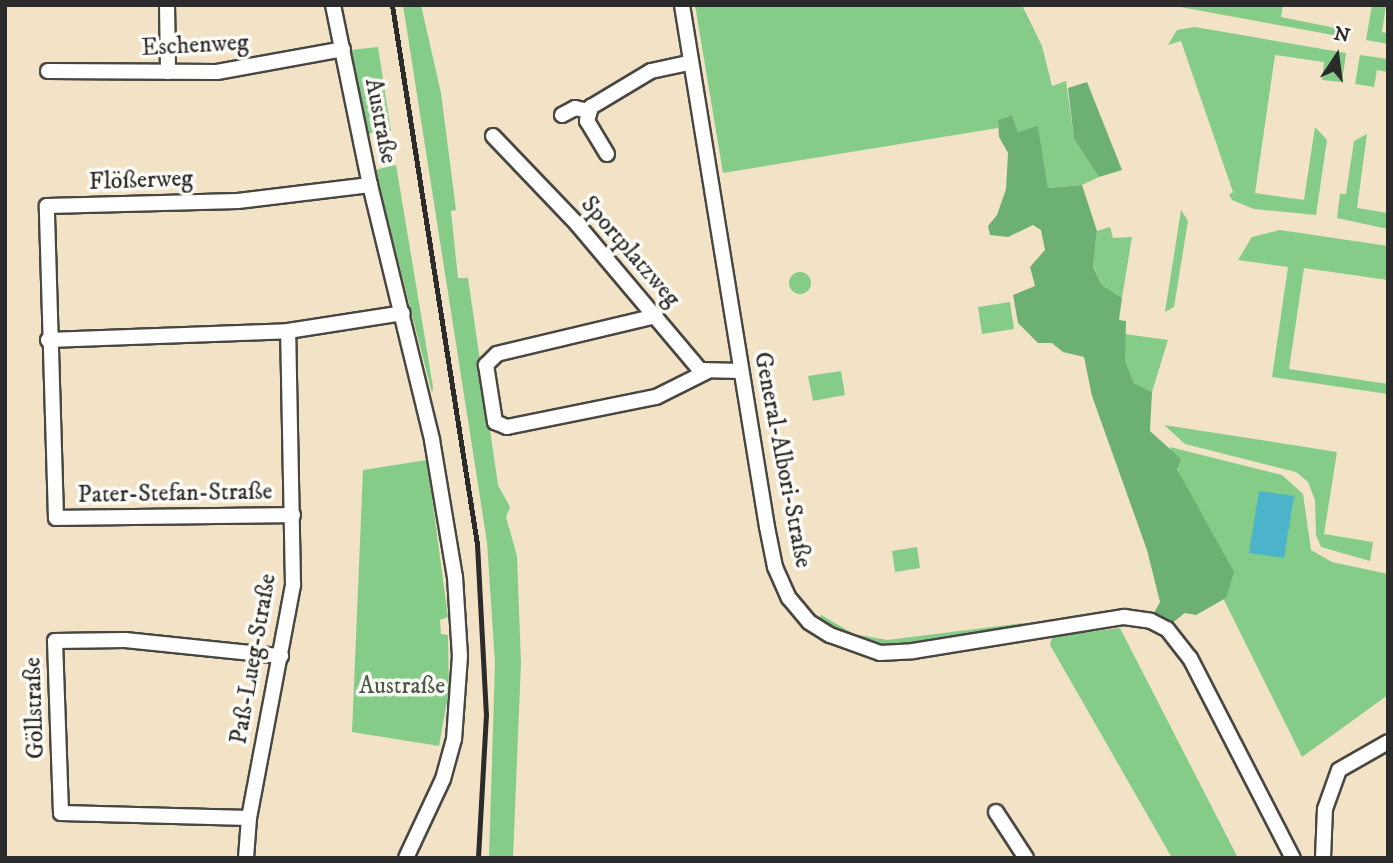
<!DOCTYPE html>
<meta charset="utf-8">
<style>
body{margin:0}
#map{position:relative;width:1393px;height:863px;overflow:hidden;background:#f2e3c7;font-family:"IM FELL DW Pica",serif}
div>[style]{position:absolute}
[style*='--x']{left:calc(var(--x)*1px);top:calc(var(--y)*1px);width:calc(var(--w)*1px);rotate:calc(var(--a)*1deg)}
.green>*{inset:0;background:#85cc88}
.round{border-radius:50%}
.forest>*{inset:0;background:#6cb074}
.water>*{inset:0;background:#4cb4ca}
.roads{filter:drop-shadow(2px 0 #494742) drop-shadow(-2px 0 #494742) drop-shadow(0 2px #494742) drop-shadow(0 -2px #494742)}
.street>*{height:14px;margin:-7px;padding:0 7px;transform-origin:7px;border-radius:7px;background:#fff}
.rail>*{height:5px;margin:-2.5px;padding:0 2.5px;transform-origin:2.5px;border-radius:2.5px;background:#2b2b2b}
span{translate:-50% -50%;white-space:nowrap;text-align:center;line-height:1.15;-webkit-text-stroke:7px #fdfcf7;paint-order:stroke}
.street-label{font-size:24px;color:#2b2b2b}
.park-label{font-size:24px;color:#465b47}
.frame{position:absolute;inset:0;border:7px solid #2b2b2b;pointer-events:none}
.north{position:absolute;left:1302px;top:21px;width:70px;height:70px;-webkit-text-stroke:5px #fdfcf7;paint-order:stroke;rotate:13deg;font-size:19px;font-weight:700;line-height:28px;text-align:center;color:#2b2b2b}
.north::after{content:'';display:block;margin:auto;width:24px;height:32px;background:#2b2b2b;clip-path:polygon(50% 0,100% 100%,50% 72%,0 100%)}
</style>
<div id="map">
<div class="green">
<i style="clip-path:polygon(403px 5px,421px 5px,441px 93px,456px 210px,451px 211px,458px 278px,468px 278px,498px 485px,510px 507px,506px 517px,517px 556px,521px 663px,513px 858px,489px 858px,495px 663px,487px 542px)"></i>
<i style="clip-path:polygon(695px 5px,1022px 5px,1042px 46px,1052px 86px,1066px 81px,1074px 139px,1099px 177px,1082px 185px,1048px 188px,1038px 127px,1018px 132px,1012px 115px,998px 120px,998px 128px,723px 173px)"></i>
<i style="clip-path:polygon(1169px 5px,1283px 5px,1281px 17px,1345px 30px,1344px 37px)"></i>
<i style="clip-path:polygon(1372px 5px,1386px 5px,1382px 32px,1388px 33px,1388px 44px,1366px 40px)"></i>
<i style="clip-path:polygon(1195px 27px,1346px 53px,1342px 82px,1322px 80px,1324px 62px,1275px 55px,1255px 193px,1304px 200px,1315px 127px,1327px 140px,1316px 215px,1254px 209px,1232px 200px,1229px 195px,1233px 192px,1181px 41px,1168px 45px,1177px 30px)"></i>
<i style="clip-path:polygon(378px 47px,391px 131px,366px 134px,350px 50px)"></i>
<i style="clip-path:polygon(1360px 55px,1388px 59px,1388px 72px,1377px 70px,1374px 87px,1355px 84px)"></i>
<i style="clip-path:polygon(1367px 134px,1357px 208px,1388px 213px,1388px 229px,1337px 218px,1340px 194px,1346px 194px,1354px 141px)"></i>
<i style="clip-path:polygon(396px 165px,433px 387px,432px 393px,375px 170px)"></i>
<i style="clip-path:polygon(1181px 210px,1188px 221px,1174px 307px,1165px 312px)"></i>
<i style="clip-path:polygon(1110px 227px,1113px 238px,1132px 237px,1122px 298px,1102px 285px,1093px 266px,1097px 231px)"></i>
<i style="clip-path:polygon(1280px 230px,1388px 246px,1388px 280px,1304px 268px,1289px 369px,1388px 384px,1388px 394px,1272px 377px,1288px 267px,1238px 260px,1252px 237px)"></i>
<i class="round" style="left:789px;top:272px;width:22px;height:22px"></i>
<i style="clip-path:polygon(1010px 302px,1014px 329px,982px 334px,978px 307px)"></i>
<i style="clip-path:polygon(1125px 334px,1168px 340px,1152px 392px,1134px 383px,1125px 360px)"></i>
<i style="clip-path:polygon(841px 371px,845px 395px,813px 401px,808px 376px)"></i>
<i style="clip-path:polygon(1164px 425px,1337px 452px,1324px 534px,1373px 542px,1370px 561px,1321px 547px,1316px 535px,1315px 500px,1308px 482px,1296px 472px,1185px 444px)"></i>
<i style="clip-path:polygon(1170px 447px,1282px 475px,1303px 494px,1311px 550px,1332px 562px,1388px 574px,1388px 695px,1302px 757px,1224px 600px)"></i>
<i style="clip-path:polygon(427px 460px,448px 617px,440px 620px,441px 634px,448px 635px,449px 690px,439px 746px,352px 732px,363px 470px)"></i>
<i style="clip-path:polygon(917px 547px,920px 568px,895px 572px,892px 551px)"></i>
<i style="clip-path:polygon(821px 615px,854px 634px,887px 640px,1023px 623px,1023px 627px,888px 645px,853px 637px,819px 619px)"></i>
<i style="clip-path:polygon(1120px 628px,1122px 632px,1238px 858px,1172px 858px,1050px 645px,1052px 637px)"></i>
</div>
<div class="forest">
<i style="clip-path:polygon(1087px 82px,1122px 170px,1099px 177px,1074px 139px,1068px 88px)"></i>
<i style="clip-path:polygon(1012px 115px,1018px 132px,1038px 126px,1048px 188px,1082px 185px,1097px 231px,1093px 267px,1102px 285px,1122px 298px,1119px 320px,1126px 321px,1125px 360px,1134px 383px,1152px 392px,1150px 431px,1181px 459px,1177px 469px,1234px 572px,1226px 598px,1196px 615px,1185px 613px,1171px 624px,1154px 613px,1160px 602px,1147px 550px,1092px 396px,1084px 357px,1063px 352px,1052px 343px,1038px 343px,1018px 323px,1013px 295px,1035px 286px,1030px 267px,1045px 250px,1041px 230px,1033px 225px,1008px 237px,990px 235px,988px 226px,997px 215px,1006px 189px,1008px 153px,999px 137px,998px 120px)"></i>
</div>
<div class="water">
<i style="clip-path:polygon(1259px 491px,1294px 496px,1284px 558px,1249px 553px)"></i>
</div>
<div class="roads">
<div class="street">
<i style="--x:167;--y:5;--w:67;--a:89.1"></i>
<i style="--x:333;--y:5;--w:184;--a:78.4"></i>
<i style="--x:370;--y:185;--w:262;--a:76.3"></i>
<i style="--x:432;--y:440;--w:139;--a:80.5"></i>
<i style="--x:455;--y:577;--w:79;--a:86.4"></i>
<i style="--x:460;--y:656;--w:83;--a:94.1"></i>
<i style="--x:454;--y:739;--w:41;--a:105.4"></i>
<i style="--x:443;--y:779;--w:87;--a:115.1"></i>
<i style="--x:682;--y:5;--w:529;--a:80.75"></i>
<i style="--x:767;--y:527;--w:41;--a:78.7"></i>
<i style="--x:775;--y:567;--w:34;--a:66"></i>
<i style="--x:789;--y:598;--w:31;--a:50"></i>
<i style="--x:809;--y:622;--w:25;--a:32"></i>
<i style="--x:830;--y:635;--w:53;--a:19.8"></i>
<i style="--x:880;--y:653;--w:33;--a:-3"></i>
<i style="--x:913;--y:651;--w:214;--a:-9.2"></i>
<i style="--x:1124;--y:617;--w:27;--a:8"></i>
<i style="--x:1151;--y:621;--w:18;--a:27"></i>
<i style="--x:1167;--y:629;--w:37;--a:52"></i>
<i style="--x:1190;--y:658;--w:225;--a:62.8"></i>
<i style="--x:48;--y:71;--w:169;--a:0.3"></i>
<i style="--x:217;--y:72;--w:128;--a:-10.3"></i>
<i style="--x:562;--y:115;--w:15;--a:-28"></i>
<i style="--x:575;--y:108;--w:13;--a:13"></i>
<i style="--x:493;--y:136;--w:122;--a:46.3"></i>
<i style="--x:577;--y:224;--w:191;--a:49.9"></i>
<i style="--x:700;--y:370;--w:41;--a:1.4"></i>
<i style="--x:607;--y:154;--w:39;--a:-121"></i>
<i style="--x:587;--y:121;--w:15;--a:-74"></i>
<i style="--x:591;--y:107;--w:70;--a:-31"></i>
<i style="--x:651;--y:71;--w:40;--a:-12"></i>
<i style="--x:656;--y:316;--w:163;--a:166.6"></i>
<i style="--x:497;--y:354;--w:16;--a:135"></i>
<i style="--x:486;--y:365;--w:58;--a:81"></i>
<i style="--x:495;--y:422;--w:13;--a:23"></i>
<i style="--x:507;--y:427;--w:152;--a:-11.4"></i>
<i style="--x:656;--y:397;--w:56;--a:-26.6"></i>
<i style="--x:48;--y:340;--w:240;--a:-2.1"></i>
<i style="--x:288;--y:331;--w:116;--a:-8.9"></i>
<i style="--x:293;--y:515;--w:237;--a:179.3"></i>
<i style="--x:56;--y:518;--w:312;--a:-91.7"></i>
<i style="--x:47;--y:206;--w:191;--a:-1.5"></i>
<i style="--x:238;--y:201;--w:133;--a:-6.9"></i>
<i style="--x:996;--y:812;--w:55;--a:56.9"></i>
<i style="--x:249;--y:818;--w:188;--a:-178.5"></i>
<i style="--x:61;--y:813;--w:172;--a:-92"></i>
<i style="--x:55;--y:641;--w:70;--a:-0.8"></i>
<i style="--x:125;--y:640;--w:157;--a:5.9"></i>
<i style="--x:246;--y:858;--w:40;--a:-85.7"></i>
<i style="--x:249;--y:818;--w:237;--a:-79.3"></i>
<i style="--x:293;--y:585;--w:254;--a:-91.1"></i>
<i style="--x:1323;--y:858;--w:49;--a:-87.7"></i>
<i style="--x:1325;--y:809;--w:41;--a:-70.3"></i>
<i style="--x:1339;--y:770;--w:56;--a:-29.7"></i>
</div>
</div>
<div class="rail">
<i style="--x:392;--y:5;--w:546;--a:81.04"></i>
<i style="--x:477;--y:544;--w:170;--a:87"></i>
<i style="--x:486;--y:714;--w:144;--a:93.2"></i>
</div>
<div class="street-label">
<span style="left:195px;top:46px;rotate:-3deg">Eschenweg</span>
<span style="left:380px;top:121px;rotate:79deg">Austraße</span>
<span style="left:141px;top:181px;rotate:-2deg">Flößerweg</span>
<span style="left:630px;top:252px;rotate:49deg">Sportplatzweg</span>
<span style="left:782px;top:460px;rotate:79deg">General-Albori-Straße</span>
<span style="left:175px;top:494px;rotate:-1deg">Pater-Stefan-Straße</span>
<span style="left:254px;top:659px;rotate:-80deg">Paß-Lueg-Straße</span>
<span style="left:35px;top:708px;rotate:-92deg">Göllstraße</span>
</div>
<div class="park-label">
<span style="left:402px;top:687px">Austraße</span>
</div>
<div class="frame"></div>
<div class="north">N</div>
</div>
